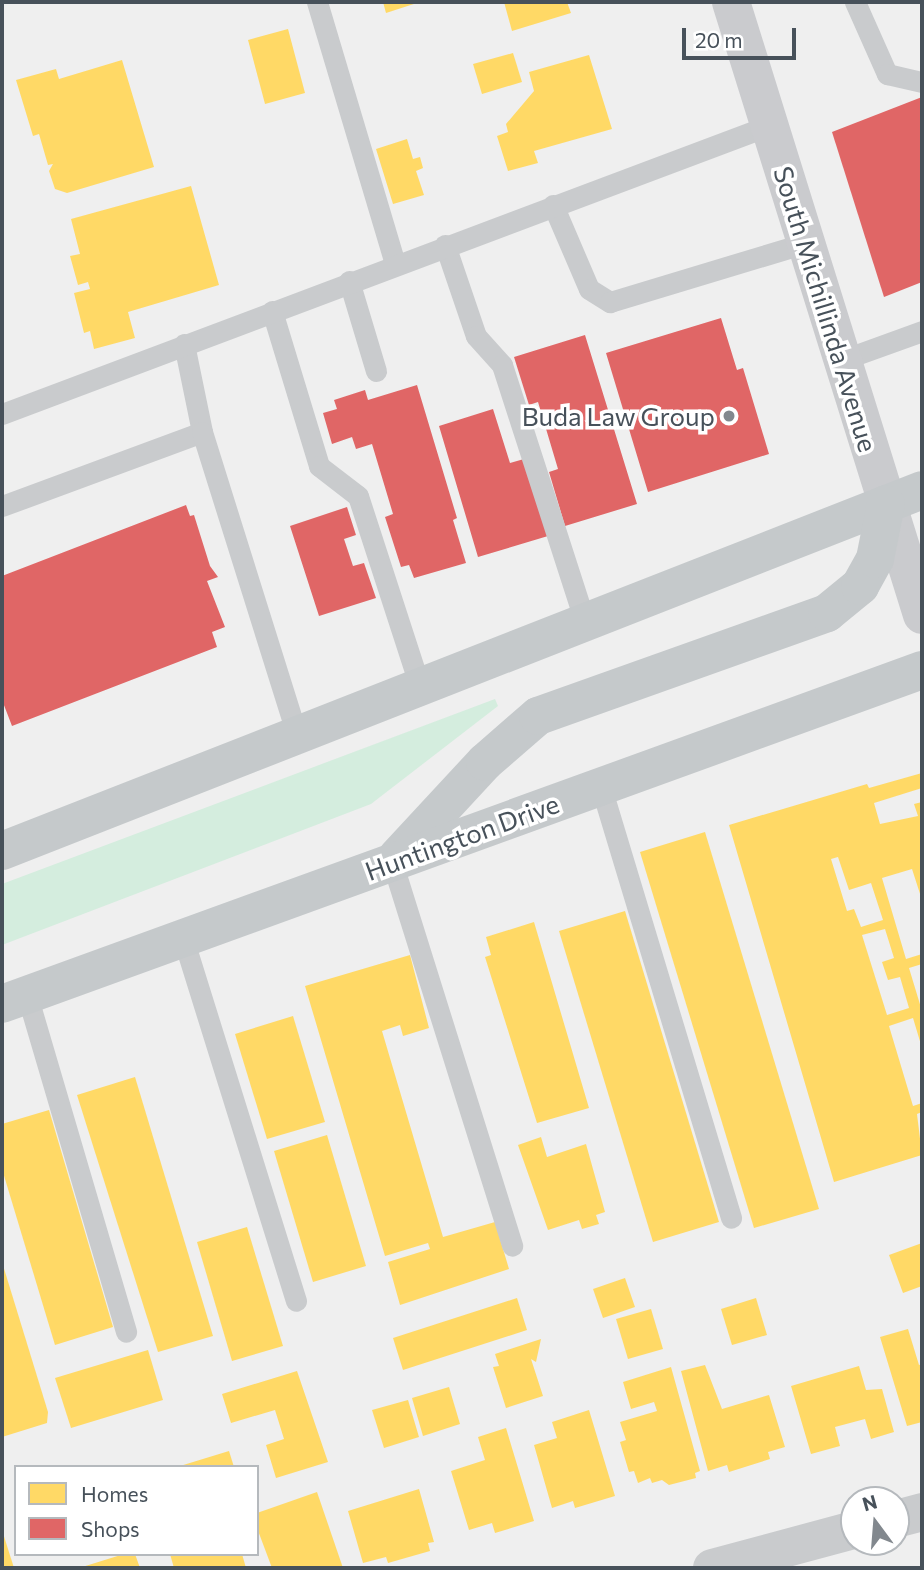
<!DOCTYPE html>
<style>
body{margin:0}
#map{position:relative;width:924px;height:1570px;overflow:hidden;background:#efefef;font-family:Commissioner,sans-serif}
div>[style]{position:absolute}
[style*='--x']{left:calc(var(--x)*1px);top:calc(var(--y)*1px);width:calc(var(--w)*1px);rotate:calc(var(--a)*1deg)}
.green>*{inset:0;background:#d4edde}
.homes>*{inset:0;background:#ffd966}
.shops>*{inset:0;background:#e06666}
.lane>*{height:21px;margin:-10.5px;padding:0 10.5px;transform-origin:10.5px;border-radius:10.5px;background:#c9cbcd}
.street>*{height:38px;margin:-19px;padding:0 19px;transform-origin:19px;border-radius:19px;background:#c9cbcd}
.secondary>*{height:38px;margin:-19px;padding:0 19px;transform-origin:19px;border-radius:19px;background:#cacbce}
.primary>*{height:38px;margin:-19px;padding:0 19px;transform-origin:19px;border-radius:19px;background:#c5c9cb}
.dots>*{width:19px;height:19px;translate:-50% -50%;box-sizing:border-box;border:4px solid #fff;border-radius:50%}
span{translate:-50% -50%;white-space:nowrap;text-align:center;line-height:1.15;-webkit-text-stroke:7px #fff;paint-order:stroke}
.street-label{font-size:26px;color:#47515a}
.poi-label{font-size:26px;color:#47515a}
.right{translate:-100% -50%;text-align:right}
.frame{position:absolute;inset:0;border:4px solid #47515a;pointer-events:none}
.legend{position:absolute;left:14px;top:1465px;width:245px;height:91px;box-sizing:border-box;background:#fff;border:2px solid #b5b9bd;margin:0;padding:9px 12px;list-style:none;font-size:21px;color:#47515a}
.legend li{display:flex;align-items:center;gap:14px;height:35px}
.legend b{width:35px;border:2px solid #b5b9bd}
.north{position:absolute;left:840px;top:1486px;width:70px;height:70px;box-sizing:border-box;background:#fff;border:2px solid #b5b9bd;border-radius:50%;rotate:344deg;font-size:19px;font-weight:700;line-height:28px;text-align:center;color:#47515a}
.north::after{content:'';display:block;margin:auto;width:24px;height:32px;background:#82888e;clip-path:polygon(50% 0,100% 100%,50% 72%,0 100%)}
.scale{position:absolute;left:682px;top:28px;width:114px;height:32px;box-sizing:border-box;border:4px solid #47515a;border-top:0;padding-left:9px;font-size:21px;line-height:24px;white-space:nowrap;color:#47515a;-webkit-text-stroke:5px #fff;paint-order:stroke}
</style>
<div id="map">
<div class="green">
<i style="clip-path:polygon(495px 699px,498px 706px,371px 804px,2px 945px,2px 884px)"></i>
</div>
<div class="homes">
<i style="clip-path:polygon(383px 2px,420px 2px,386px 13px)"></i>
<i style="clip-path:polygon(504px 2px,567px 2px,571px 13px,512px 31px)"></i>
<i style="clip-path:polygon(288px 29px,305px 93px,265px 104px,248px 40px)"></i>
<i style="clip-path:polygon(513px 53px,522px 82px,482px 94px,473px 64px)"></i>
<i style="clip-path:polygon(589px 55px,612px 129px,534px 151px,538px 163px,508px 171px,497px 136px,508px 132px,506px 124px,534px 91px,529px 72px)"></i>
<i style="clip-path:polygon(122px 60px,154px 167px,67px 193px,55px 189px,49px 171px,53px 164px,48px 165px,39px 134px,33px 136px,16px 80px,56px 69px,59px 79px)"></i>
<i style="clip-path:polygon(407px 139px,413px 159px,420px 157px,423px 168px,416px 171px,424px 195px,393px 204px,376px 149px)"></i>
<i style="clip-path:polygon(191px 186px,219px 285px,128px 312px,135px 338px,94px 349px,90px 331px,84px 333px,74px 293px,90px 289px,88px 282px,78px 285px,70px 256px,80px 254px,71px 219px)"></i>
<i style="clip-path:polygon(evenodd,922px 773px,922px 788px,874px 803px,880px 824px,918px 816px,914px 804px,922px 802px,922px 900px,912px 869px,882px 878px,906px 959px,922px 954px,922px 964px,909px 968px,922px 1011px,922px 1048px,913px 1018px,889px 1026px,913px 1106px,922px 1103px,922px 1112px,917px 1114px,922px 1155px,834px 1182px,729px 825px,867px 784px,869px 788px,922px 773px,838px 857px,849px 890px,871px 883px,883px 920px,861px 927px,854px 909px,847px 911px,831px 859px,838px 857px,922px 773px,885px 929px,894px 958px,882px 962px,888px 980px,900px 977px,909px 1008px,887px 1015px,862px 935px,885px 929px)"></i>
<i style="clip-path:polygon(705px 832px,819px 1209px,754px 1228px,640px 852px)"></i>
<i style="clip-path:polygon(625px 911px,719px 1222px,653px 1242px,559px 931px)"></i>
<i style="clip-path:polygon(534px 922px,589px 1108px,537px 1123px,485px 957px,491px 955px,486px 937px)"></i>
<i style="clip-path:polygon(410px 955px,429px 1028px,403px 1036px,400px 1025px,382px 1031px,443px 1237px,495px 1222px,509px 1269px,400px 1305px,388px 1262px,430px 1249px,428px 1243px,385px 1256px,305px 986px)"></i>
<i style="clip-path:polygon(293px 1016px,325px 1122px,267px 1139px,235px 1034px)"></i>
<i style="clip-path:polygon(135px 1077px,213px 1336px,158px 1352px,77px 1095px)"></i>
<i style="clip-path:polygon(49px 1110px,113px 1327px,55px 1345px,2px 1169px,2px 1124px)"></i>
<i style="clip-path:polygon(327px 1135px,366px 1266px,313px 1282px,274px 1151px)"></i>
<i style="clip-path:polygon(541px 1137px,547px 1157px,586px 1144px,605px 1212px,596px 1215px,599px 1224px,582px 1229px,579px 1220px,548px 1230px,518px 1145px)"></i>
<i style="clip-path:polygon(247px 1227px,283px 1346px,232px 1361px,197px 1242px)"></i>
<i style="clip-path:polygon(922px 1243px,922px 1286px,903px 1293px,889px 1255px)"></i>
<i style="clip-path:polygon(2px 1262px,48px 1412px,47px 1423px,2px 1437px)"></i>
<i style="clip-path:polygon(625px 1278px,635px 1307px,603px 1318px,593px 1289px)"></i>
<i style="clip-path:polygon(517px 1298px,527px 1330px,403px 1370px,393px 1338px)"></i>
<i style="clip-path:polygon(756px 1298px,767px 1335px,732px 1345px,721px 1309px)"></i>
<i style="clip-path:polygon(651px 1309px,663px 1349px,628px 1359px,616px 1319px)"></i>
<i style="clip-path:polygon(908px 1329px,919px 1365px,922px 1364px,922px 1422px,907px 1426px,880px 1337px)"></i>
<i style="clip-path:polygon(541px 1339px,536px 1362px,531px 1359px,543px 1396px,506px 1408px,493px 1367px,499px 1366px,495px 1354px)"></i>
<i style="clip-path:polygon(148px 1350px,163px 1400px,71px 1428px,55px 1378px)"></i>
<i style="clip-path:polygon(705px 1365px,722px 1409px,769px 1395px,785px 1447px,768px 1452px,770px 1459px,729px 1472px,727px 1465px,708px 1471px,681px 1371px)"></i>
<i style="clip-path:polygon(859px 1366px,866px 1390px,882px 1389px,894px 1432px,871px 1439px,865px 1419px,835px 1427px,840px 1446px,811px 1454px,791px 1386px)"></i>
<i style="clip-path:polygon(671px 1367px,700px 1471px,695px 1473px,696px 1478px,669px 1485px,662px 1480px,652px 1483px,650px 1478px,638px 1483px,634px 1471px,629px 1472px,620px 1442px,626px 1440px,620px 1422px,657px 1411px,654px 1402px,631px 1409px,623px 1382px)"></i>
<i style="clip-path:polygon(297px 1371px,328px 1462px,276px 1478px,266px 1445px,284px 1439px,275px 1410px,231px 1423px,222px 1394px)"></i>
<i style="clip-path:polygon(449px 1387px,460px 1424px,423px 1436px,412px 1398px)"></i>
<i style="clip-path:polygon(408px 1400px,419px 1437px,384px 1448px,372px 1410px)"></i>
<i style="clip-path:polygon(589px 1410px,615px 1496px,575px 1508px,573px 1501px,552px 1508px,534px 1445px,557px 1438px,552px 1422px)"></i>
<i style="clip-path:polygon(506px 1428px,534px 1521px,495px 1533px,492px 1523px,469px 1530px,451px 1471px,485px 1460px,478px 1437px)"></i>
<i style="clip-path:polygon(229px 1451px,234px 1467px,180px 1467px,180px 1466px)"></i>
<i style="clip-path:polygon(419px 1489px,434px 1542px,428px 1543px,430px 1551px,388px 1563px,386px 1557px,363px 1563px,348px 1511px)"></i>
<i style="clip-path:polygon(317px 1492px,343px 1568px,272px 1568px,257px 1528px,257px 1513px)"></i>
<i style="clip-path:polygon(2px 1530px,14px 1568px,2px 1568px)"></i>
<i style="clip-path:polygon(124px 1554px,135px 1554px,140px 1568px,79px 1568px)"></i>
<i style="clip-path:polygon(170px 1554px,242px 1554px,246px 1568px,174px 1568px)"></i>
</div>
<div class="shops">
<i style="clip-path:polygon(922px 97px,922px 282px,884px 297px,832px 132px)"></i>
<i style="clip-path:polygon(721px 318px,737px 370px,743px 368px,769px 454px,648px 492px,606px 353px)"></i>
<i style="clip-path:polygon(585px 335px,637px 504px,565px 526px,549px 472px,558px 469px,538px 402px,529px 405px,514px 357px)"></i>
<i style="clip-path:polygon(417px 385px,457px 518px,453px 520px,466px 563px,414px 578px,409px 565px,401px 567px,385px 517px,393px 514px,372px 444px,356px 449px,352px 437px,332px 444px,323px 413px,337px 409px,334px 400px,365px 390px,368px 400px)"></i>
<i style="clip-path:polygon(493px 409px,510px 463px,524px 459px,548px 536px,478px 557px,439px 426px)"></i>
<i style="clip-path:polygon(186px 505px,190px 516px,194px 515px,210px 566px,218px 577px,207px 581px,225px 627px,212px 632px,217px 647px,12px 726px,2px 700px,2px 576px)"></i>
<i style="clip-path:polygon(347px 507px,356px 535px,344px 539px,353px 566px,364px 563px,376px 598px,319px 616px,290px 526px)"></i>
</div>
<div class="lane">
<i style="--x:317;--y:2;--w:272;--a:73.4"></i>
<i style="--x:855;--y:2;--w:79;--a:66"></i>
<i style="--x:887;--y:74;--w:36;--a:13"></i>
<i style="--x:553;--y:205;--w:91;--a:66.8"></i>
<i style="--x:589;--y:289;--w:25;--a:32"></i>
<i style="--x:610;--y:302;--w:205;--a:-16.8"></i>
<i style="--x:445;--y:245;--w:96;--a:71.2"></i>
<i style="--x:476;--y:336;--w:39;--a:48"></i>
<i style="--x:502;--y:365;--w:270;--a:72.1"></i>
<i style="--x:349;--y:281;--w:94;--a:73.3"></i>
<i style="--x:272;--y:311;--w:162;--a:73.1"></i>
<i style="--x:319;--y:466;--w:49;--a:37.6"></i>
<i style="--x:358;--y:496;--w:201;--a:72"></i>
<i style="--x:184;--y:344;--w:90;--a:78.4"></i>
<i style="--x:842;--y:360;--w:85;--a:-19.9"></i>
<i style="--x:2;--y:414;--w:821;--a:-20.62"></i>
<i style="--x:2;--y:506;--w:213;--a:-20.3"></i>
<i style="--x:202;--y:432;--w:318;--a:72.6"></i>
<i style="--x:601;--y:787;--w:450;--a:73.2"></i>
<i style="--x:392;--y:862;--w:402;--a:72.6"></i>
<i style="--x:183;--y:938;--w:380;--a:72.7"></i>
<i style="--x:27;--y:995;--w:351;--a:73.6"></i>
</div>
<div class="street">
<i style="--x:896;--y:1519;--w:27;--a:-15"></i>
<i style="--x:712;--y:1568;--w:147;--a:-15"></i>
</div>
<div class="secondary">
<i style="--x:731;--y:2;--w:642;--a:72.69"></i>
</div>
<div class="primary">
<i style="--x:2;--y:851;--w:988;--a:-21.42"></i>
<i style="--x:397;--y:857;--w:129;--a:-47.2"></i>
<i style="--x:485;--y:762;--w:70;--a:-41"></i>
<i style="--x:538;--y:716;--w:307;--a:-19.6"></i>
<i style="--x:827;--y:613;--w:43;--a:-39.3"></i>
<i style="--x:860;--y:586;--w:31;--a:-61"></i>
<i style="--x:875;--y:559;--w:56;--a:-78.7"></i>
<i style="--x:2;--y:1004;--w:979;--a:-19.95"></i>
</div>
<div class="dots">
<i style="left:729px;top:416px;background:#82888e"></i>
</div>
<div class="street-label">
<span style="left:826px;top:309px;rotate:73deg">South Michillinda Avenue</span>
<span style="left:462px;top:837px;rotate:-20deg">Huntington Drive</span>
</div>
<div class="poi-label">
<span class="right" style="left:715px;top:416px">Buda Law Group</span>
</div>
<div class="frame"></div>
<ul class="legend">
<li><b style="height:19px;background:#ffd966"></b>Homes</li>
<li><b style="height:19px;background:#e06666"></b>Shops</li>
</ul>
<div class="north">N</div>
<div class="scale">20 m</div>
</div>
